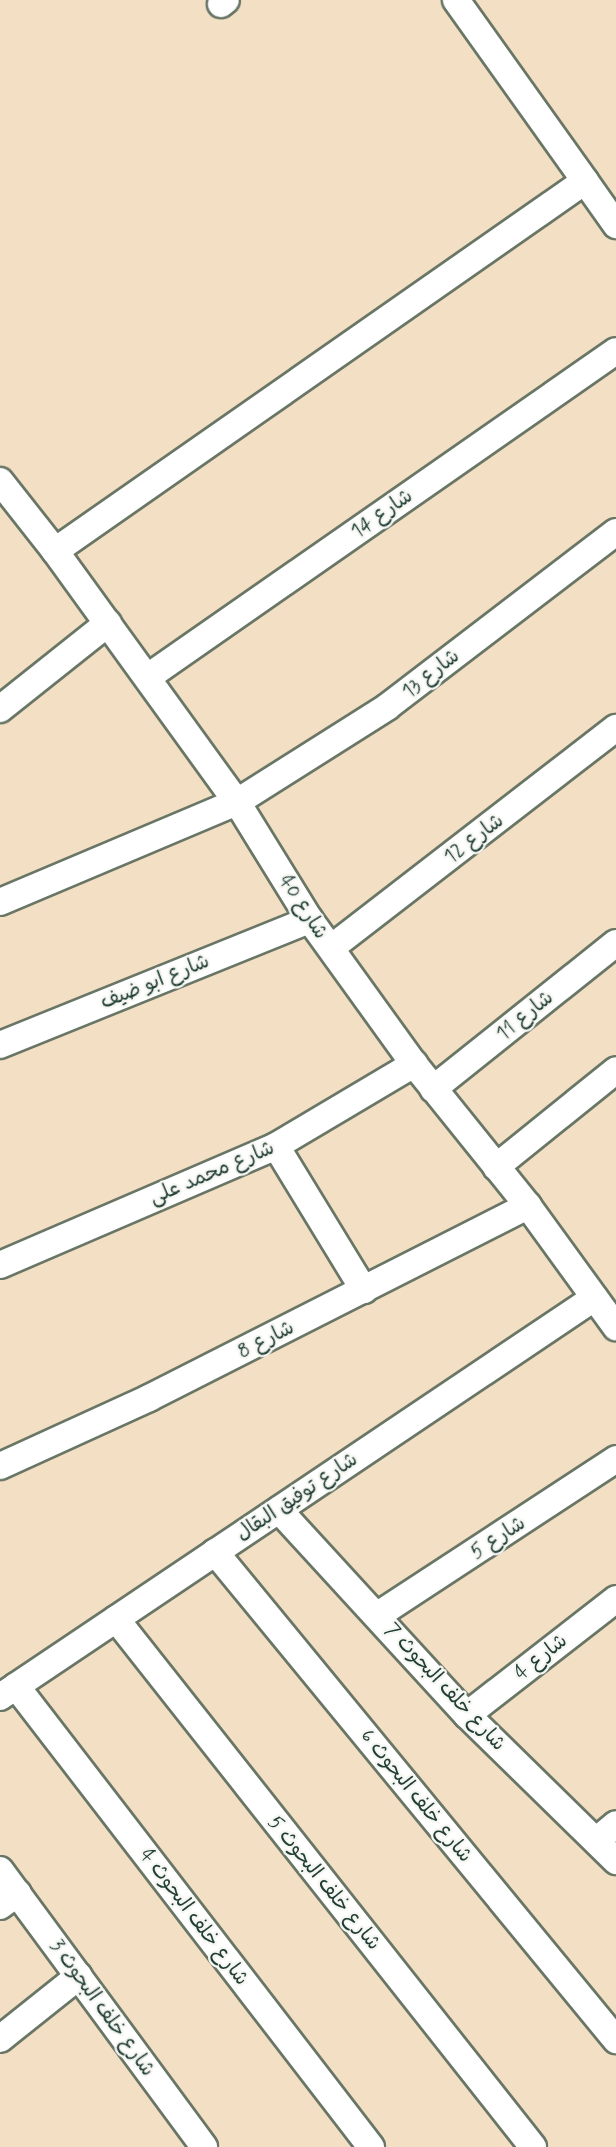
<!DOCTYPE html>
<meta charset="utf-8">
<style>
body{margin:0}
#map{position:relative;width:616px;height:2147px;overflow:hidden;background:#f3dfc3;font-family:Mynerve,"Playpen Sans Arabic",sans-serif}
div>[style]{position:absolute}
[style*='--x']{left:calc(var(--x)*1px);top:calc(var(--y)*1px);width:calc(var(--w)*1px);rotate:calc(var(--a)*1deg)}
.roads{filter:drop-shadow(2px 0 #697666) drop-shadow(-2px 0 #697666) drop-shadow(0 2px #697666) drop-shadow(0 -2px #697666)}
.minor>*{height:26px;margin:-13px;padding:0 13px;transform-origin:13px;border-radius:13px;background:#fff}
span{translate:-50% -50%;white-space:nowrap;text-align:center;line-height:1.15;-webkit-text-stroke:4.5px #f6f6f2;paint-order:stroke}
.street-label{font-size:20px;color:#1f3d34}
</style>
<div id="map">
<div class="roads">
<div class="minor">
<i style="--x:456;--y:0;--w:222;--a:54.5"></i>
<i style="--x:221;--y:4;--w:6;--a:-39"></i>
<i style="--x:0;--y:481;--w:89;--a:51.8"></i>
<i style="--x:55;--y:551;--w:310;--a:54.1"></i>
<i style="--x:237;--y:802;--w:139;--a:58.3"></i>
<i style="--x:310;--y:920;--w:178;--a:54.2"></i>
<i style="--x:414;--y:1064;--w:182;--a:51.2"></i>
<i style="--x:528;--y:1206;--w:150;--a:54"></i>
<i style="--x:55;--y:551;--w:646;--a:-34.92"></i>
<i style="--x:585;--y:181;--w:54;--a:54.8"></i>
<i style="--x:148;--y:677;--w:570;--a:-34.86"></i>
<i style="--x:0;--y:709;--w:138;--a:-38.5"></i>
<i style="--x:0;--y:902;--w:257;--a:-22.9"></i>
<i style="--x:237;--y:802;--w:178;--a:-32.3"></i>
<i style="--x:387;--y:707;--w:288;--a:-37.4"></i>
<i style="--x:331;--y:948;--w:360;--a:-37.7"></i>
<i style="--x:0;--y:1045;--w:334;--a:-22"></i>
<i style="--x:433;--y:1089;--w:234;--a:-38.6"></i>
<i style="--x:276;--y:1146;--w:169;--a:58.6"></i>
<i style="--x:496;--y:1167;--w:154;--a:-38.9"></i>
<i style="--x:0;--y:1265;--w:301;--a:-23.3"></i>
<i style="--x:276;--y:1146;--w:161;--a:-30.7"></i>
<i style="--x:0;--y:1466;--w:164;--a:-24.5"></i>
<i style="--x:149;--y:1398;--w:425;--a:-26.9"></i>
<i style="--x:279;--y:1510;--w:278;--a:47.5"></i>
<i style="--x:467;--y:1715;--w:209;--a:44.4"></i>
<i style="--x:215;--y:1552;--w:632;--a:50.59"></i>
<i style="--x:378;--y:1615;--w:285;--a:-33.2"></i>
<i style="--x:116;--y:1619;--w:673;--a:51.7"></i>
<i style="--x:16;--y:1686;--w:582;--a:52.4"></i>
<i style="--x:0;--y:1697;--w:716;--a:-33.89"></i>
<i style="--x:467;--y:1715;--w:189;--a:-37.9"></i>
<i style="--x:596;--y:1841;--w:26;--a:-40"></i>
<i style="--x:0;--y:1870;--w:344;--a:53.6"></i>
<i style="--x:0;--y:1906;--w:22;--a:-36"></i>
<i style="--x:0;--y:2039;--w:101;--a:-38.6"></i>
</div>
</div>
<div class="street-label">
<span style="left:382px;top:514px;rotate:-35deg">شارع 14</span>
<span style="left:431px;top:674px;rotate:-38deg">شارع 13</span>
<span style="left:474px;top:839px;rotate:-37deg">شارع 12</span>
<span style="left:303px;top:907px;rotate:57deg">شارع 40</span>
<span style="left:155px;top:982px;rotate:-22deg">شارع ابو ضيف</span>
<span style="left:525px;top:1016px;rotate:-39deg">شارع 11</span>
<span style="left:212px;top:1173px;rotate:-23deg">شارع محمد على</span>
<span style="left:266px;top:1340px;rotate:-27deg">شارع 8</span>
<span style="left:297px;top:1497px;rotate:-34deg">شارع توفيق البقال</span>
<span style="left:498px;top:1538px;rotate:-33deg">شارع 5</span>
<span style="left:541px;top:1657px;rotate:-38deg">شارع 4</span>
<span style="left:445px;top:1687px;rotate:47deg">شارع خلف البحوث 7</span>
<span style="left:416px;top:1796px;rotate:51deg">شارع خلف البحوث 6</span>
<span style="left:324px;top:1883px;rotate:51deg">شارع خلف البحوث 5</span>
<span style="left:194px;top:1917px;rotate:53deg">شارع خلف البحوث 4</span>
<span style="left:102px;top:2008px;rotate:54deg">شارع خلف البحوث 3</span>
</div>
</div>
